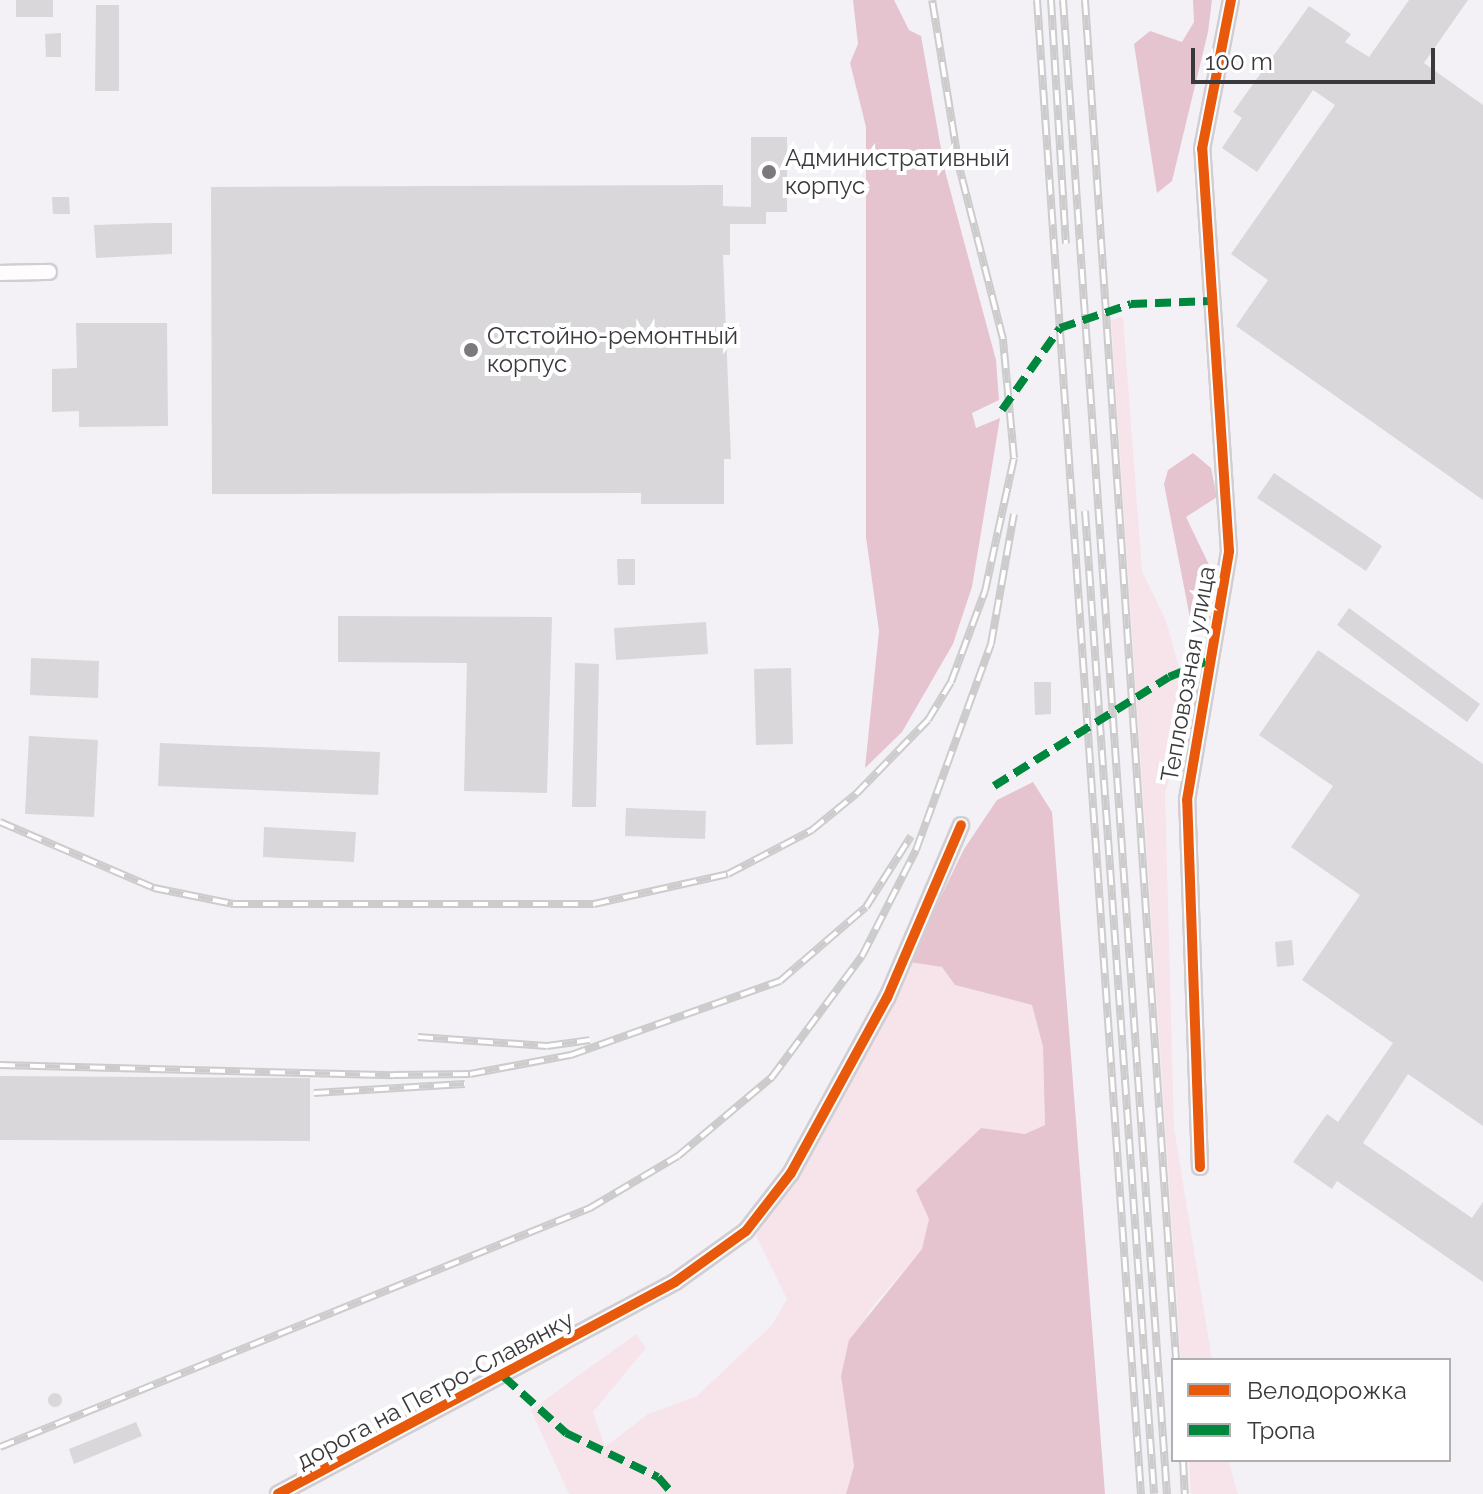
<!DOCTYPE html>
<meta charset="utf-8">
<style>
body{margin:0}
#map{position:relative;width:1483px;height:1494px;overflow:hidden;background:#f3f1f5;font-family:Raleway,sans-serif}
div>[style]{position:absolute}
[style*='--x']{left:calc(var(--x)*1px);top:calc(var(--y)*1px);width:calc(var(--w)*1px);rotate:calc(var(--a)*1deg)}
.green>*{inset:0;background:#f7e4eb}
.forest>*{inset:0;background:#e5c4cf}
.building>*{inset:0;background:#d9d7da}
.round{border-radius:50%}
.roads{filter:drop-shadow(2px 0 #d0ced2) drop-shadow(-2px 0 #d0ced2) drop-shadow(0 2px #d0ced2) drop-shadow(0 -2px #d0ced2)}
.minor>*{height:14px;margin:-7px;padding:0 7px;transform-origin:7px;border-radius:7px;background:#fdfdfe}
.rail>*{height:8px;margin-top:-4px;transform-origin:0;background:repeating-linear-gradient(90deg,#fff 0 15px,#cdcccd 0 30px);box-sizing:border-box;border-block:2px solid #cdcccd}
.quiet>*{height:8px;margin-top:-4px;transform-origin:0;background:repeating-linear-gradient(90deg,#00873e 0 16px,transparent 0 24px)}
.cycleway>*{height:10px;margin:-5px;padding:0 5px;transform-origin:5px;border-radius:5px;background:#e8590c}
.dots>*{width:22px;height:22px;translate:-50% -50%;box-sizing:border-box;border:4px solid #fff;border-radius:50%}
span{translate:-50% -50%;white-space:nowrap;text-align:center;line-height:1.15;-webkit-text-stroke:8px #fff;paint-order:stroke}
.poi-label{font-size:24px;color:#3a393c}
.left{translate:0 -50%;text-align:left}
.street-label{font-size:24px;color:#3a393c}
.legend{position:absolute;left:1171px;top:1358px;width:280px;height:104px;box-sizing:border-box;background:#fff;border:2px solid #b0b0b1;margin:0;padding:10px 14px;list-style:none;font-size:24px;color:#3a393c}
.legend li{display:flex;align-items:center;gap:16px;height:40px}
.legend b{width:40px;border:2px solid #b0b0b1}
.scale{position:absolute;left:1191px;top:48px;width:244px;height:36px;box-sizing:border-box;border:4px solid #3a393c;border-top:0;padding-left:10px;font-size:24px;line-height:28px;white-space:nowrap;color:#3a393c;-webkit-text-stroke:6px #fff;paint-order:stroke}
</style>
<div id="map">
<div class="green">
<i style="clip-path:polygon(1123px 317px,1142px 571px,1166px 621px,1192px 713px,1165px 792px,1174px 1128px,1212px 1360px,1181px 1360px,1111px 320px)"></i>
<i style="clip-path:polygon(909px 962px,942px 967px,955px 985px,1032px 1005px,1043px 1047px,1045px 1125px,1025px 1134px,981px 1128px,967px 1141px,922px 1249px,869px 1311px,841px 1376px,854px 1466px,846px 1494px,569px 1494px,531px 1410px,636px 1334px,646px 1348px,593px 1412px,605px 1447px,648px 1414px,697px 1396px,772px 1325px,787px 1299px,756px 1236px,840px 1103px)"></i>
<i style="clip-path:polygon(1189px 1460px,1228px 1460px,1238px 1494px,1191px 1494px)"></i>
</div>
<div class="forest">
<i style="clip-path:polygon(853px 0,894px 0,909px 30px,921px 36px,945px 171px,996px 360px,999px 400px,972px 413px,976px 428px,1000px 418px,972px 587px,953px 644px,902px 732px,865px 768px,879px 631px,866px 537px,866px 127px,850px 63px,858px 44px)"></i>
<i style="clip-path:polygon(1193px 0,1212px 0,1208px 32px,1172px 181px,1157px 193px,1134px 44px,1150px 31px,1182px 42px,1194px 22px)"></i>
<i style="clip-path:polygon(1193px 453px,1211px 468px,1217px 497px,1186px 517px,1212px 571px,1200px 628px,1191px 623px,1164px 484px,1168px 470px)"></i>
<i style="clip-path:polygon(1033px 782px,1052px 812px,1105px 1494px,846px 1494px,854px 1466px,841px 1376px,849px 1340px,922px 1249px,929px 1219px,916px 1190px,981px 1128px,1025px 1134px,1045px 1125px,1043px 1047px,1032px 1005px,955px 985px,942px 967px,909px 962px,964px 849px,997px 800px)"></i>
</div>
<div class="building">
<i style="clip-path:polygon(16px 0,53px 0,53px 17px,16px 17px)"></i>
<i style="clip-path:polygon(1409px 0,1468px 0,1424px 63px,1483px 105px,1483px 500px,1236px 326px,1268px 280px,1231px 254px,1335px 105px,1313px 90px,1257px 172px,1222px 148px,1242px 118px,1233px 112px,1309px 6px,1351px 34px,1345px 42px,1369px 57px)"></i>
<i style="clip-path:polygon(96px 5px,119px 5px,119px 91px,95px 91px)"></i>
<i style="clip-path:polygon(61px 33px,61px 57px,46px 57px,45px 34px)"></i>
<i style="clip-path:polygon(751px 137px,787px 137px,787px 212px,766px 212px,766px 224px,730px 224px,730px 255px,723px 255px,731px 459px,724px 459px,724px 504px,641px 504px,641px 493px,212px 494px,211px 187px,723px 185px,723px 206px,751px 207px)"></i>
<i style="clip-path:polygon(52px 197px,69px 197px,70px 214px,53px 214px)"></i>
<i style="clip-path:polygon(156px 223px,172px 223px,172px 254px,96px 258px,94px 225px)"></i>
<i style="clip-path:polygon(76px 323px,167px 323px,168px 426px,79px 427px,79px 411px,52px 412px,52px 369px,77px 368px)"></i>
<i style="clip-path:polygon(1274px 473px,1382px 546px,1366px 571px,1257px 498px)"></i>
<i style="clip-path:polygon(617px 559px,635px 559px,635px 585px,618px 585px)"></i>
<i style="clip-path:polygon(1349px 608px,1480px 704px,1467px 722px,1337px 625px)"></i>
<i style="clip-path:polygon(338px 616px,552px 617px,547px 793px,464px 791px,467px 663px,338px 662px)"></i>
<i style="clip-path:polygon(706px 622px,708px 654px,616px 660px,614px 628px)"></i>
<i style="clip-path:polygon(1318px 650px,1483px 764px,1483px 1126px,1408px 1074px,1363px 1143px,1472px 1218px,1483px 1202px,1483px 1282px,1337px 1181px,1332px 1189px,1293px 1162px,1327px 1114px,1338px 1122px,1393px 1043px,1302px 980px,1360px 895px,1291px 847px,1333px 786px,1259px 735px)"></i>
<i style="clip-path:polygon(31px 658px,99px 661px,98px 698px,30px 695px)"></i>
<i style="clip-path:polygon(575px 663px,599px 664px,596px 807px,572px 807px)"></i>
<i style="clip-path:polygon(791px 668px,793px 744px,756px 745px,754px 669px)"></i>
<i style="clip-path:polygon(1034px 682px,1051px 682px,1051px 714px,1035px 715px)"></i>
<i style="clip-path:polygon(29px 736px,98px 740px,94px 817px,25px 814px)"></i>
<i style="clip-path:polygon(160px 743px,380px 752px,378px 795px,158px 786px)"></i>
<i style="clip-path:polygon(626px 808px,706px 811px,705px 839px,625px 836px)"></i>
<i style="clip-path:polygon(264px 827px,356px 832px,354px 862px,263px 857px)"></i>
<i style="clip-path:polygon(1292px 940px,1294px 965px,1277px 967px,1275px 942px)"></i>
<i style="clip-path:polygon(0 1076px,310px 1078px,310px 1141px,0 1140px)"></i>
<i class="round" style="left:48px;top:1393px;width:14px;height:14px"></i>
<i style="clip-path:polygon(136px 1422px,142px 1436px,74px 1464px,69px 1449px)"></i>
</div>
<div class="roads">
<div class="minor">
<i style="--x:0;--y:273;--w:49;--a:-1.2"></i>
<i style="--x:1200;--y:1167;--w:367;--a:-92"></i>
<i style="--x:1187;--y:800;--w:253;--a:-80.4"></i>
<i style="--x:1229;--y:551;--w:403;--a:-93.8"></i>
<i style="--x:1202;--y:149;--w:152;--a:-79"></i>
<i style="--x:278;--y:1494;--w:450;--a:-28.1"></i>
<i style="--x:675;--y:1282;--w:87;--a:-35.7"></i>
<i style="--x:746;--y:1231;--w:73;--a:-52.2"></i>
<i style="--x:791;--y:1173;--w:200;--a:-61.3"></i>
<i style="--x:887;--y:998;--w:188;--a:-66.8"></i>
</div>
</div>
<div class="rail">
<i style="--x:1037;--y:0;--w:1498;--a:86.02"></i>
<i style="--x:1051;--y:0;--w:244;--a:86.5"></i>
<i style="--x:1063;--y:0;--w:1498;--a:86.02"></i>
<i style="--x:1085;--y:0;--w:1363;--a:86.17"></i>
<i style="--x:1085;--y:511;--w:985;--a:85.98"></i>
<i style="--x:0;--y:822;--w:168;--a:23.2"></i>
<i style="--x:154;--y:888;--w:81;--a:11.4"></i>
<i style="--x:233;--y:904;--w:361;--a:0"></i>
<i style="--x:594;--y:904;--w:137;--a:-12.6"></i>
<i style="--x:728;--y:874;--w:95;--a:-27.6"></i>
<i style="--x:812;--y:830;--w:57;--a:-39.3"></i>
<i style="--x:856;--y:794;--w:103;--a:-45.8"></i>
<i style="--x:928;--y:720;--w:44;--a:-58.8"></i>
<i style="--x:951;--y:682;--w:97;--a:-69.5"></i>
<i style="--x:985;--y:591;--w:136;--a:-77.7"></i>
<i style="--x:1014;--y:458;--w:120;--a:-95.3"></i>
<i style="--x:1003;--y:339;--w:179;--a:-104.3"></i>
<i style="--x:959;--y:166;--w:168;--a:-99.2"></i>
<i style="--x:418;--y:1037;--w:129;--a:4"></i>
<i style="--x:547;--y:1046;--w:43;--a:-7.9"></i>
<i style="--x:0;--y:1065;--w:393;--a:1.5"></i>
<i style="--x:393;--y:1075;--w:77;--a:-0.7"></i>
<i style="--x:470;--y:1074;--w:103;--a:-10.7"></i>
<i style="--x:571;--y:1055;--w:222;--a:-19.5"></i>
<i style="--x:780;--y:981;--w:113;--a:-40.7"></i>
<i style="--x:866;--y:907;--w:84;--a:-57.6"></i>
<i style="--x:314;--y:1093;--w:151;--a:-3.4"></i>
<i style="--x:0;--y:1447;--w:637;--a:-22.05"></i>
<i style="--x:590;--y:1208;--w:102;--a:-30.6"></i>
<i style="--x:678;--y:1156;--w:123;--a:-40"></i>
<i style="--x:772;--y:1077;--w:151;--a:-53.4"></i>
<i style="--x:862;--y:956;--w:119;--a:-63"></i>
<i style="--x:916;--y:850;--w:219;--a:-70"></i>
<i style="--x:991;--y:644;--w:132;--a:-80"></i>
<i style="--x:1183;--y:1460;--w:34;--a:87"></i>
</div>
<div class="quiet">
<i style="--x:1002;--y:410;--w:100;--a:-54.7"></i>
<i style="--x:1060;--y:328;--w:75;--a:-18.7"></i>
<i style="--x:1131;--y:304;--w:80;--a:-2.1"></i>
<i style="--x:994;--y:786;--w:206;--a:-31.9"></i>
<i style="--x:1169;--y:677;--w:44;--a:-22.5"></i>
<i style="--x:504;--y:1377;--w:84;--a:42.1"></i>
<i style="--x:566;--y:1433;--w:102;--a:25.6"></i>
<i style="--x:658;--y:1477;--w:23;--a:49"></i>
</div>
<div class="cycleway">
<i style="--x:1200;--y:1167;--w:367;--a:-92"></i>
<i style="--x:1187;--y:800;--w:253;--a:-80.4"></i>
<i style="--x:1229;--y:551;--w:403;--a:-93.8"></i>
<i style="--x:1202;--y:149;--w:152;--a:-79"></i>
<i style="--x:278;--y:1494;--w:450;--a:-28.1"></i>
<i style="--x:675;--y:1282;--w:87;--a:-35.7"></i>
<i style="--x:746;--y:1231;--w:73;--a:-52.2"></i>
<i style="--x:791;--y:1173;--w:200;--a:-61.3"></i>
<i style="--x:887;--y:998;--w:188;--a:-66.8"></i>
</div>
<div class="dots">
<i style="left:769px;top:172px;background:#7b797d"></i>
<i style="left:471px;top:350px;background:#7b797d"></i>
</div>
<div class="poi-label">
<span class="left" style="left:785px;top:172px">Административный<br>корпус</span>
<span class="left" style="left:487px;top:350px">Отстойно-ремонтный<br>корпус</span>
</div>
<div class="street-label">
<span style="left:1188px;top:674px;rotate:-80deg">Тепловозная улица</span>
<span style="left:435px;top:1390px;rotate:-28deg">дорога на Петро-Славянку</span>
</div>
<ul class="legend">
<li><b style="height:10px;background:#e8590c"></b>Велодорожка</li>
<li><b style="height:10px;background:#00873e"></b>Тропа</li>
</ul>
<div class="scale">100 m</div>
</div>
